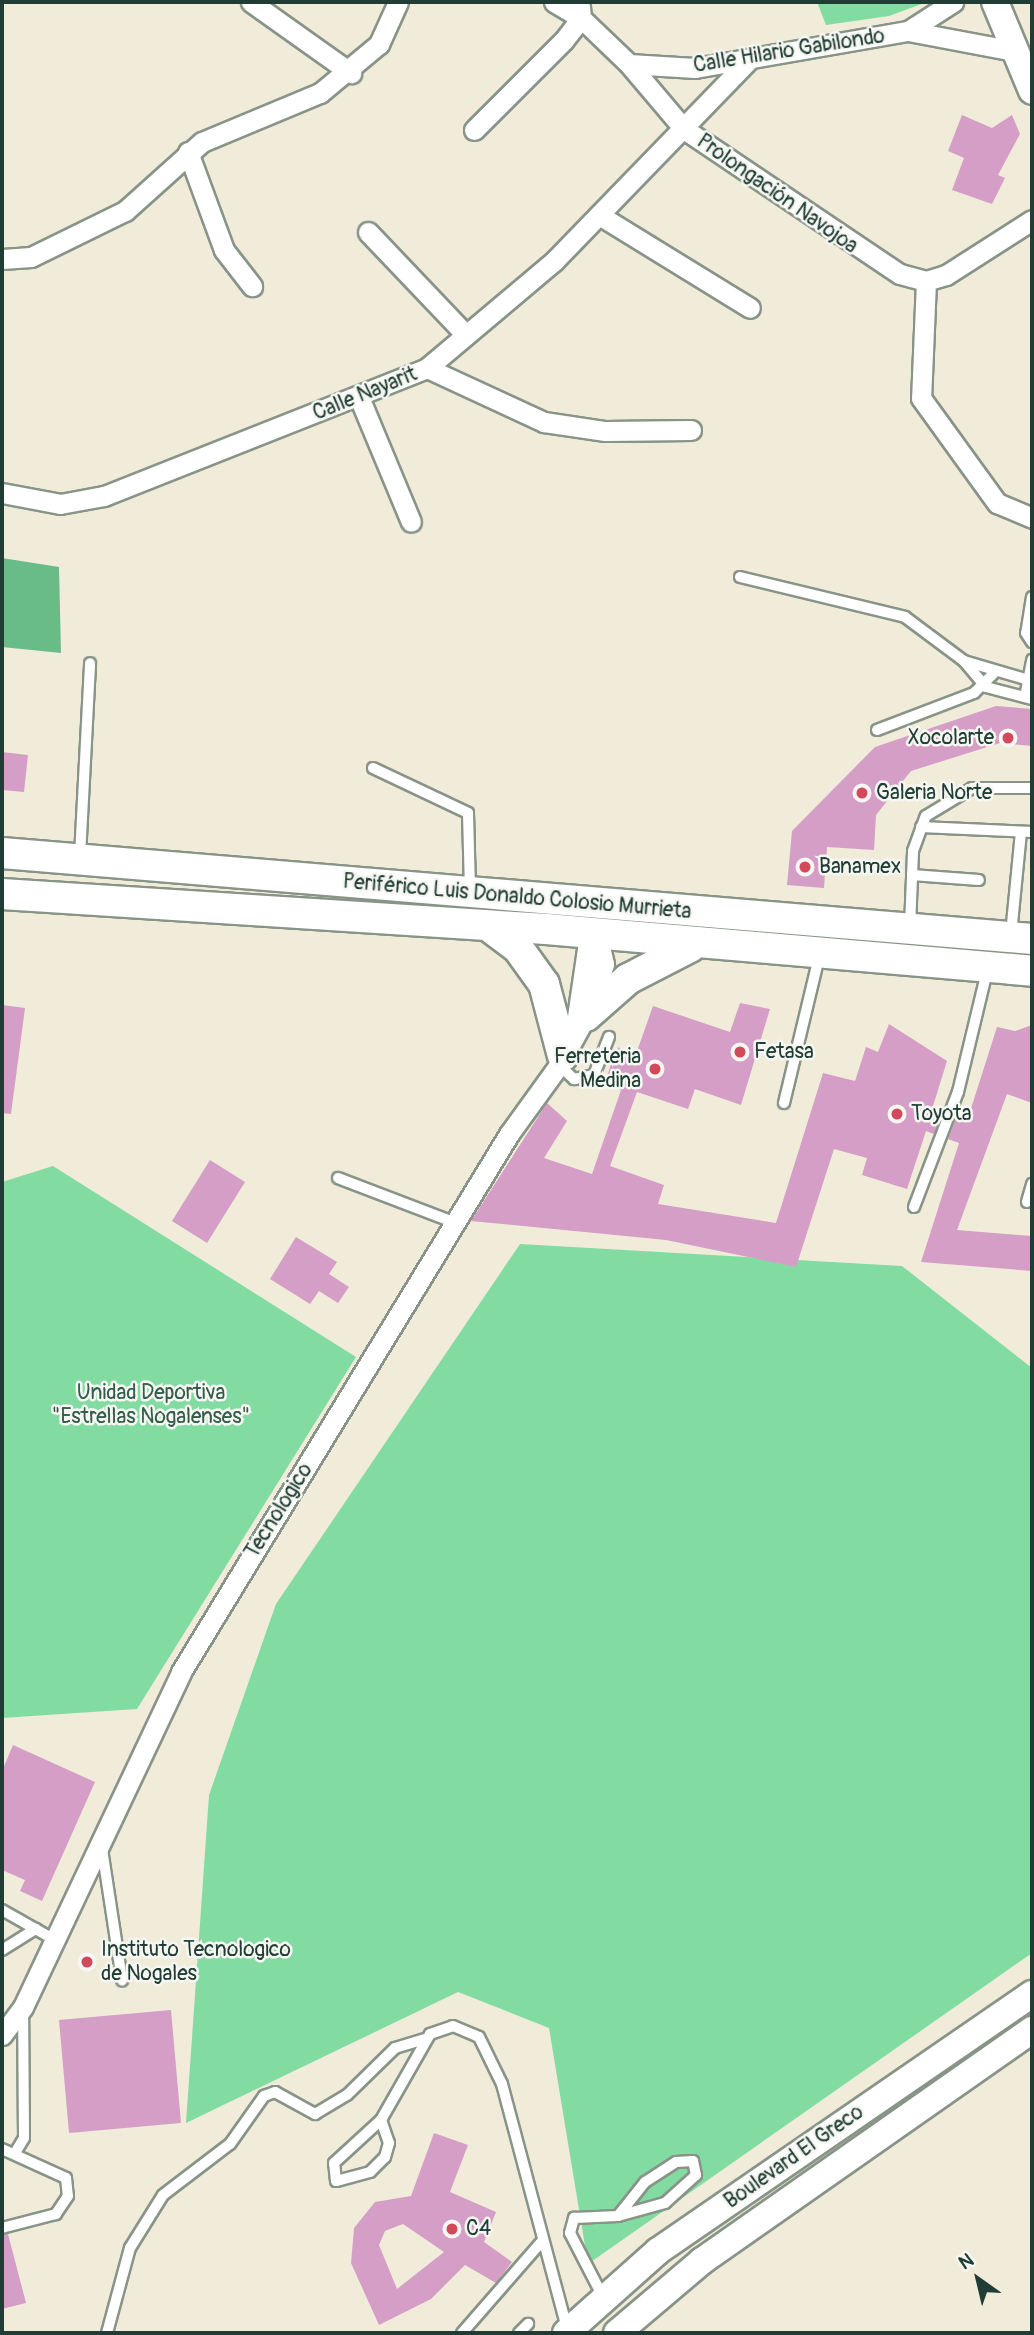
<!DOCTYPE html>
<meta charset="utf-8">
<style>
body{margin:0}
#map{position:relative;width:1034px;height:2335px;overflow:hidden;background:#f1ecda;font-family:Pangolin,sans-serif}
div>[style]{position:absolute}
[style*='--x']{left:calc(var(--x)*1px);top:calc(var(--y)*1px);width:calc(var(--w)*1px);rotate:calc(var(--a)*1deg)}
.green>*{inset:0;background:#82dca2}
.forest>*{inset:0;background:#69bc88}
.building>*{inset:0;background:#d49ec6}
.roads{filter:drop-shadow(2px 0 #889487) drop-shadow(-2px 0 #889487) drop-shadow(0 2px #889487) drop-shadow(0 -2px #889487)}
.lane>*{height:10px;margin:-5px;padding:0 5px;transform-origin:5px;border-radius:5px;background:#fff}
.street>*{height:19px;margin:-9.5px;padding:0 9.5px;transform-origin:9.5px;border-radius:9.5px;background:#fff}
.secondary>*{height:26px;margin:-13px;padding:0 13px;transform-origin:13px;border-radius:13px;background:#fff}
.primary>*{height:30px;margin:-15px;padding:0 15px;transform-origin:15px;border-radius:15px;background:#fff}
.dots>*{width:19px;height:19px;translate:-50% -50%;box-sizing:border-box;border:4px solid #f6f6f2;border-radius:50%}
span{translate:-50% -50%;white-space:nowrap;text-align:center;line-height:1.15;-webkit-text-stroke:5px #f6f6f2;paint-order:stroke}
.street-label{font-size:21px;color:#1f3d34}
.poi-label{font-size:21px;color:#1f3d34}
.right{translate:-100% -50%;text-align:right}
.left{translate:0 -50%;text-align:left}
.park-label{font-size:21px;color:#335d4a}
.frame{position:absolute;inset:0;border:4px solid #1f3d34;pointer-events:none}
.north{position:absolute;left:943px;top:2244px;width:70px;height:70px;-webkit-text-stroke:5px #f6f6f2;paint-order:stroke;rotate:326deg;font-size:19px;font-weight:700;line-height:28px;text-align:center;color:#1f3d34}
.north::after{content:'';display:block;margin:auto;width:24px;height:32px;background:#1f3d34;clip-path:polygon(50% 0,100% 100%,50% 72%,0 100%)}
</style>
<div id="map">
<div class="green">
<i style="clip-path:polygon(817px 2px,927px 2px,889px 16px,826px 25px)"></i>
<i style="clip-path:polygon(53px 1166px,356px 1357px,137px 1709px,2px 1718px,2px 1182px)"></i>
<i style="clip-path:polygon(520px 1244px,902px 1266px,1032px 1368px,1032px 1953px,588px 2264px,549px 2028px,458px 1992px,186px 2123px,209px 1795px,276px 1604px)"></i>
</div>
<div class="forest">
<i style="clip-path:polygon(2px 558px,59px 567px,61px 653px,2px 647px)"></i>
</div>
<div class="building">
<i style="clip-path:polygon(962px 115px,992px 128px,1012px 115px,1020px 134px,998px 175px,1005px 178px,992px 204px,952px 190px,964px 158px,948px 151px)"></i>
<i style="clip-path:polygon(996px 706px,1032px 709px,1032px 746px,1000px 743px,911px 771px,876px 815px,874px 850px,827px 847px,824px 888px,787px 885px,792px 831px,875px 747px)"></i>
<i style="clip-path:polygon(2px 752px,28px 755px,24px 792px,2px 790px)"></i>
<i style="clip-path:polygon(740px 1003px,770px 1009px,741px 1105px,695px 1089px,688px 1109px,637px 1092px,610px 1166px,664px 1185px,658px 1204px,776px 1223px,823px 1073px,855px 1081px,866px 1047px,878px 1052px,889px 1024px,947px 1061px,933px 1106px,943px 1111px,934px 1134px,926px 1131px,907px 1189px,862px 1175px,867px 1158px,834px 1149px,796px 1267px,666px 1240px,471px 1221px,547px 1103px,567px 1121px,544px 1158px,592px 1174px,621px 1090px,604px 1085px,617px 1047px,636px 1054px,653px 1006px,730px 1032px)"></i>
<i style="clip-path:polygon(2px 1005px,25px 1008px,11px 1114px,2px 1113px)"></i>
<i style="clip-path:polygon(1032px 1025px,1032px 1103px,1007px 1094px,957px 1230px,1032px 1236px,1032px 1271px,921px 1262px,959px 1143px,948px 1139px,957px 1116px,967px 1121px,997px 1027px,1015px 1031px)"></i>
<i style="clip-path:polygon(210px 1160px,245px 1182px,207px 1243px,172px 1221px)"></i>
<i style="clip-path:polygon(296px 1237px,337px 1262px,329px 1274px,349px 1287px,338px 1303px,319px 1291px,310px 1304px,270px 1279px)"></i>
<i style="clip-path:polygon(13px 1745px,95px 1782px,42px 1901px,20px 1891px,25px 1880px,2px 1870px,2px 1771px)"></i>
<i style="clip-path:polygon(171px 2010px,181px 2123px,69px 2133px,59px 2020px)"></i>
<i style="clip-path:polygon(evenodd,434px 2133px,468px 2145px,450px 2192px,496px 2212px,484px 2242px,512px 2262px,496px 2283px,465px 2265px,431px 2299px,379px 2325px,351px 2263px,354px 2228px,375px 2202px,411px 2196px,434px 2133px,403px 2224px,444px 2252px,397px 2289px,379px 2245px,385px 2231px,403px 2224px)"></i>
<i style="clip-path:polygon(8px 2234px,26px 2303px,2px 2309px,2px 2235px)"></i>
</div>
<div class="roads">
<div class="lane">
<i style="--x:740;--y:577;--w:170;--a:13.6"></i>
<i style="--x:905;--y:617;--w:74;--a:36.7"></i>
<i style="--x:964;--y:661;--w:71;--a:16.4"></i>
<i style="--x:1032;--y:597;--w:36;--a:99"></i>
<i style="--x:1026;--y:633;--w:11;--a:56"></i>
<i style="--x:964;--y:661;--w:34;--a:50"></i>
<i style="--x:986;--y:687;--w:48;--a:14.6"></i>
<i style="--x:1025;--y:697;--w:38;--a:-79"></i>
<i style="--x:877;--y:730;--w:104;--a:-20.9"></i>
<i style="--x:974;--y:693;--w:28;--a:-45"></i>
<i style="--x:373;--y:768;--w:105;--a:25.3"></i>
<i style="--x:468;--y:813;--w:76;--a:88.5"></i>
<i style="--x:921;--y:827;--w:111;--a:2.6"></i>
<i style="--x:80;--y:856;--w:193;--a:-87"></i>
<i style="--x:912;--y:875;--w:67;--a:4.3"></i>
<i style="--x:910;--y:927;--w:76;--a:-87.7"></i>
<i style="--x:913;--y:851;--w:37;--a:-70"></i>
<i style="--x:926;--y:816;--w:54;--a:-31.3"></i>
<i style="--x:972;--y:788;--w:60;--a:0"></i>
<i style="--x:1011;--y:934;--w:102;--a:-84.4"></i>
<i style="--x:559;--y:1065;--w:21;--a:43"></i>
<i style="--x:574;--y:1079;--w:20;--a:-11"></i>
<i style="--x:594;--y:1075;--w:41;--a:-68.5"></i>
<i style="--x:784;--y:1103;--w:150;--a:-76.5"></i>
<i style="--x:338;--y:1178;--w:126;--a:20.9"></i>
<i style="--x:1027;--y:1202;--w:19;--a:-74"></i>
<i style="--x:914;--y:1207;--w:123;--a:-69.1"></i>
<i style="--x:958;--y:1092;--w:124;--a:-76.5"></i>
<i style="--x:102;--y:1849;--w:133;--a:81.3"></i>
<i style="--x:2;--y:1910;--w:61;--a:29.5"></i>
<i style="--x:2;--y:1950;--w:40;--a:-32"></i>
<i style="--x:381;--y:2120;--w:24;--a:71"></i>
<i style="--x:389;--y:2143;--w:15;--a:106"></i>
<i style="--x:385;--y:2157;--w:21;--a:135"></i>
<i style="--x:370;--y:2172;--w:35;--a:165"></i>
<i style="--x:336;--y:2181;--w:18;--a:-96"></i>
<i style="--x:334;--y:2163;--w:64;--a:-42.5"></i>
<i style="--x:381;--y:2120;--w:99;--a:-60.3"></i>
<i style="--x:430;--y:2034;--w:24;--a:-19"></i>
<i style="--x:453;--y:2026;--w:28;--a:23"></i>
<i style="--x:479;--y:2037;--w:52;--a:63.9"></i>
<i style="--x:502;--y:2084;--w:253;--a:75.1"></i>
<i style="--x:2;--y:2149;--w:70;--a:24.4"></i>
<i style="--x:66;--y:2178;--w:18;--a:84"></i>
<i style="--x:68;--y:2196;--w:22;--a:124"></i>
<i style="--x:56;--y:2214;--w:56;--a:165.5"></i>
<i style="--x:15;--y:2153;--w:17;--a:-59"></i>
<i style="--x:24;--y:2138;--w:129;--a:-90.4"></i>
<i style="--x:603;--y:2297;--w:72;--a:-117.3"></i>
<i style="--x:570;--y:2233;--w:16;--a:-75"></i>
<i style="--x:574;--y:2218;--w:44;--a:-2.6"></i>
<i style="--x:618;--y:2216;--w:49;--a:-15.5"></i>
<i style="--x:665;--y:2203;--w:42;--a:-42.1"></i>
<i style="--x:696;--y:2175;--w:14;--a:-102"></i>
<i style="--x:693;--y:2161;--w:17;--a:177"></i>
<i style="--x:676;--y:2162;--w:37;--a:147"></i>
<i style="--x:645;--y:2182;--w:43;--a:128.5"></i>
<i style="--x:107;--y:2333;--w:88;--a:-74.9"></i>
<i style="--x:130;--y:2248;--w:62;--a:-58.1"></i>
<i style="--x:163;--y:2195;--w:84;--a:-37.3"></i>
<i style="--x:230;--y:2144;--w:59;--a:-54.7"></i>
<i style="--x:264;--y:2096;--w:12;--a:-20"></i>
<i style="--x:275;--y:2092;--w:46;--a:28.8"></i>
<i style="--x:315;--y:2114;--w:37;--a:-31"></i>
<i style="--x:347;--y:2095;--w:67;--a:-44.4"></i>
<i style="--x:395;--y:2048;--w:31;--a:-17"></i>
<i style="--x:462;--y:2333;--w:123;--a:-48.9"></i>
<i style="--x:519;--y:2333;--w:13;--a:-45"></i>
</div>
<div class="street">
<i style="--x:251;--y:2;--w:123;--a:35.4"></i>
<i style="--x:554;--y:2;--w:31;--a:31"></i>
<i style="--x:581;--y:18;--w:66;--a:43.8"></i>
<i style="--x:629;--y:64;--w:85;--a:49.8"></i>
<i style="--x:684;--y:129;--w:260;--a:33.9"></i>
<i style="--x:900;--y:274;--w:27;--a:15"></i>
<i style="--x:926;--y:281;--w:21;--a:-17"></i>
<i style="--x:946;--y:275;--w:102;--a:-32.6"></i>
<i style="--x:908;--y:31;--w:54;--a:-32.8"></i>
<i style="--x:629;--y:64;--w:66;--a:3.5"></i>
<i style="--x:695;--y:68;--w:216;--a:-9.9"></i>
<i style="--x:908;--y:31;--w:109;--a:10.6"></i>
<i style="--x:474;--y:130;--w:127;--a:-45"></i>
<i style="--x:564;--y:40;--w:28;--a:-52"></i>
<i style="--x:581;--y:18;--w:12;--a:-95"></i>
<i style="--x:188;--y:152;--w:104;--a:69.8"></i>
<i style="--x:224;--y:250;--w:46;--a:52.1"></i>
<i style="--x:599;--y:215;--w:177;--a:31.6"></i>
<i style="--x:368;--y:232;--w:142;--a:46.4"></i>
<i style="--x:2;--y:259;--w:29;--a:-4"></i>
<i style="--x:31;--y:257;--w:105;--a:-26.1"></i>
<i style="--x:125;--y:211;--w:103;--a:-41.9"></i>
<i style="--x:202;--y:142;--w:128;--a:-22.6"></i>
<i style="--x:320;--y:93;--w:77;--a:-39.7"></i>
<i style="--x:379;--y:44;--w:46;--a:-65.7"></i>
<i style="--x:926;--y:281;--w:117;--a:92.4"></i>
<i style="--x:921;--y:398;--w:130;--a:54.1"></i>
<i style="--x:997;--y:503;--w:38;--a:23"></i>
<i style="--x:427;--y:368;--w:129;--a:24.8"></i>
<i style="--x:544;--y:422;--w:62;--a:8.4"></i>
<i style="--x:605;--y:431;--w:86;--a:-0.7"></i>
<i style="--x:359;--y:397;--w:135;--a:67.4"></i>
<i style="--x:2;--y:493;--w:59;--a:10.7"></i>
<i style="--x:60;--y:504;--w:45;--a:-10.3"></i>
<i style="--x:104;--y:496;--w:347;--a:-21.6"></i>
<i style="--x:427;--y:368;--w:166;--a:-40.1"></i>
<i style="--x:554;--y:261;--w:277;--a:-45.9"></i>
<i style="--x:2;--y:2035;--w:35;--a:-53"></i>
<i style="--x:23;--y:2007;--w:370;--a:-64.7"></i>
<i style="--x:181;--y:1672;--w:630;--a:-58.63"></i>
<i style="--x:509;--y:1134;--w:85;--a:-54.1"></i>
<i style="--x:559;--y:1065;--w:56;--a:-61.1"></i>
<i style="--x:586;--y:1016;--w:55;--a:-70.9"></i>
<i style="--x:604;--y:964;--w:28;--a:-103"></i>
<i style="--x:598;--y:937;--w:16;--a:133"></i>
<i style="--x:587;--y:949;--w:89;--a:98.4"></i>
</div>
<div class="secondary">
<i style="--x:995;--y:2;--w:96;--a:67.4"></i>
<i style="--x:566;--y:2333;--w:123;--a:-41.7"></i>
<i style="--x:658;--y:2251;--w:454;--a:-34.5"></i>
<i style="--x:617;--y:2333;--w:111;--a:-40.3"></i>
<i style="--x:702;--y:2261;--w:403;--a:-35"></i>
</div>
<div class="primary">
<i style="--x:2;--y:853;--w:1034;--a:4.77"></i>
<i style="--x:2;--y:894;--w:545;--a:3.68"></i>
<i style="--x:546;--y:929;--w:488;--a:4.9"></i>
<i style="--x:490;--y:927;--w:35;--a:37"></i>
<i style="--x:518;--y:948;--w:44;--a:54.2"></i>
<i style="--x:544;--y:984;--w:74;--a:75.2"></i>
<i style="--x:586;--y:1016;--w:56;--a:-41.4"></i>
<i style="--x:628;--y:979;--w:70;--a:-27.3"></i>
</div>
</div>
<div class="dots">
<i style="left:1008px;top:738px;background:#d1495b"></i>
<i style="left:862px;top:793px;background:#d1495b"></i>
<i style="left:805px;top:867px;background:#d1495b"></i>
<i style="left:740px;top:1052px;background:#d1495b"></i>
<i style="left:655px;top:1069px;background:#d1495b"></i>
<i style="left:897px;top:1114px;background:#d1495b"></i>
<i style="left:87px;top:1962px;background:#d1495b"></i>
<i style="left:452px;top:2229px;background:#d1495b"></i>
</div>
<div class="street-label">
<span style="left:789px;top:51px;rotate:-9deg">Calle Hilario Gabilondo</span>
<span style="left:777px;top:194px;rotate:35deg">Prolongación Navojoa</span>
<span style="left:365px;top:394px;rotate:-22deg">Calle Nayarit</span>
<span style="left:517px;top:897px;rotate:5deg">Periférico Luis Donaldo Colosio Murrieta</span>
<span style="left:279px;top:1511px;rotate:-58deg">Tecnologico</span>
<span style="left:794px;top:2157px;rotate:-35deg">Boulevard El Greco</span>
</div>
<div class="poi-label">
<span class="right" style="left:994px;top:738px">Xocolarte</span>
<span class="left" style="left:876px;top:793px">Galeria Norte</span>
<span class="left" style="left:819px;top:867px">Banamex</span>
<span class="left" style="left:754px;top:1052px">Fetasa</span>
<span class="right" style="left:641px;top:1069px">Ferreteria<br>Medina</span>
<span class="left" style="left:911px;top:1114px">Toyota</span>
<span class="left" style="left:101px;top:1962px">Instituto Tecnologico<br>de Nogales</span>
<span class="left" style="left:466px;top:2229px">C4</span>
</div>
<div class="park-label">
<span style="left:151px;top:1405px">Unidad Deportiva<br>"Estrellas Nogalenses"</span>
</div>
<div class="frame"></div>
<div class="north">N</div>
</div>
